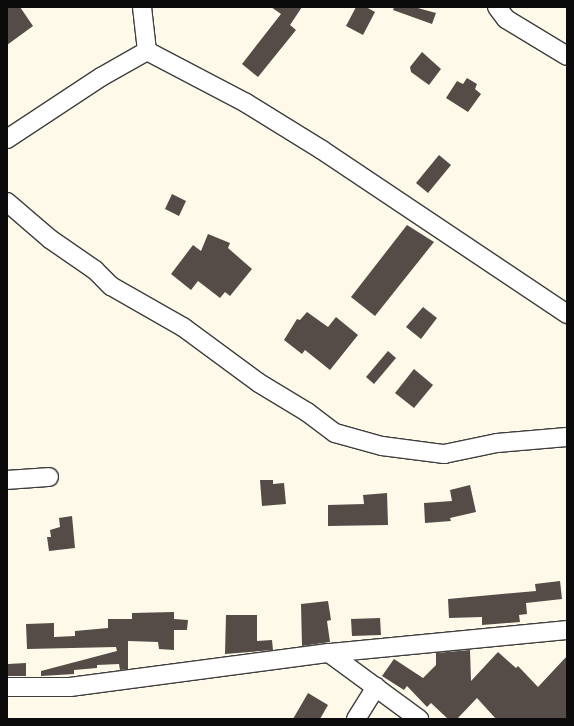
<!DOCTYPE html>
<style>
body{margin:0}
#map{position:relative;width:574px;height:726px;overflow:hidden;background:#fff9e9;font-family:Bitter,serif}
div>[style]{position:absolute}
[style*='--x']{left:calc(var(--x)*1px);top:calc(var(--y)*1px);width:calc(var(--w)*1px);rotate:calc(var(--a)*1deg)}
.building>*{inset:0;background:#554b47}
.roads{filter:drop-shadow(1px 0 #3e3e3e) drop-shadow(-1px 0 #3e3e3e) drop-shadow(0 1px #3e3e3e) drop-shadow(0 -1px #3e3e3e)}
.minor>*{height:18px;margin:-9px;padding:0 9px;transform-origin:9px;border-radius:9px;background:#fff}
span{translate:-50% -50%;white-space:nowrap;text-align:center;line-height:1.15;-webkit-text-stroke:4px #fff;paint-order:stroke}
.frame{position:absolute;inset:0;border:8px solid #0b0b0b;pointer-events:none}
</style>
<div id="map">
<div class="building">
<i style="clip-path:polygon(7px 7px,20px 7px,33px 26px,7px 45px)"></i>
<i style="clip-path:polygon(271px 7px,302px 7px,290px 25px,296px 30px,258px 77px,242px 64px,281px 14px)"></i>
<i style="clip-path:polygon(356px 7px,366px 7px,375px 12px,363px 35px,346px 26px)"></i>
<i style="clip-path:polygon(394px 7px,414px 7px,436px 13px,432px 24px,393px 10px)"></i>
<i style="clip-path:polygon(422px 52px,441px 69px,429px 85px,411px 72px,410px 67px)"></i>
<i style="clip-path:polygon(467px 78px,477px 84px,475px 89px,481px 94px,468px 112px,446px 98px,457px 81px,463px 84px)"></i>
<i style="clip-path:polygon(439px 155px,451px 165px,428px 193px,416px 183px)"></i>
<i style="clip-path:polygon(172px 194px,186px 201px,179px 216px,165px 209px)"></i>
<i style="clip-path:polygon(407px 225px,434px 242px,375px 316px,351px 297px)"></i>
<i style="clip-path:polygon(208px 234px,230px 243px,228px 248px,252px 269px,230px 296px,225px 292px,220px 298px,198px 281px,191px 290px,171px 274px,193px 245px,201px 251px)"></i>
<i style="clip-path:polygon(423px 307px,437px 318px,421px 339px,406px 327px)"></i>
<i style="clip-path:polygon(307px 312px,328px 327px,336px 317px,358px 335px,330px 370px,305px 350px,302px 354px,284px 340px,297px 319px,300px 320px)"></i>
<i style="clip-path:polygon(388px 351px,396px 358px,374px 384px,366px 377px)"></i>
<i style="clip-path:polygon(414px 369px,433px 385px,414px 408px,395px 393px)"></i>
<i style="clip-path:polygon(260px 480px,273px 480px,273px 484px,284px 483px,286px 504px,262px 506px)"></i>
<i style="clip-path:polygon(470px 485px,476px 512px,450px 518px,451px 521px,425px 523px,424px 503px,452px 501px,450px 490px)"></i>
<i style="clip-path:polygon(387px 493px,388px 525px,328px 526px,328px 505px,364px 504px,363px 495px)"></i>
<i style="clip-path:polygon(72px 516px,75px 548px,49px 551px,47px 537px,51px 537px,50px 530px,60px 527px,59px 518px)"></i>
<i style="clip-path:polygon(560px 581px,562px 599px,526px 603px,527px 614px,519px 615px,520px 622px,482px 625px,482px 617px,449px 618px,448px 599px,536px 591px,535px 584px)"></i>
<i style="clip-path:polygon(328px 601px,331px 620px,327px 621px,330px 642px,302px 646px,301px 604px)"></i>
<i style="clip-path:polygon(174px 612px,174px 619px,188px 620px,187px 630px,174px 630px,174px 650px,159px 649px,158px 642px,128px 641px,128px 669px,120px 670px,119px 664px,97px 665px,97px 668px,74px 670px,74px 674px,41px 676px,41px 671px,117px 651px,116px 647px,27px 649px,26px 624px,54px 623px,54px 637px,75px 636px,75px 631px,108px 628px,108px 619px,132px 619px,132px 613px)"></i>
<i style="clip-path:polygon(226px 615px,257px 615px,257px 641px,272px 640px,273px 650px,225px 654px)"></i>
<i style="clip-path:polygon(380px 618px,381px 635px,352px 636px,351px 619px)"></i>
<i style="clip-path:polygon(470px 650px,471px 681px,498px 652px,516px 668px,518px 666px,538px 687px,567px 656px,567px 719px,496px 719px,477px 698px,457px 719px,448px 719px,431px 703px,427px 707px,407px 686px,404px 690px,382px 676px,394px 659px,423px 678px,436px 665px,436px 653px)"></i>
<i style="clip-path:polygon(26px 663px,26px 676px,8px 676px,8px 664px)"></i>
<i style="clip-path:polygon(308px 693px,328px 705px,320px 719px,293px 719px)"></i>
</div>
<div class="roads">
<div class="minor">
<i style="--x:142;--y:7;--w:44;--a:83.5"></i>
<i style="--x:497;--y:7;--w:15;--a:53"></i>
<i style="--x:506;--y:19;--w:71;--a:31.2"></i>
<i style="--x:147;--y:51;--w:112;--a:27.7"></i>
<i style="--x:246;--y:103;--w:89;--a:31.7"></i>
<i style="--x:322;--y:150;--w:295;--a:33.8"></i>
<i style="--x:7;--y:139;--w:113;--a:-33.4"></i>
<i style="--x:101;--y:77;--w:53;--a:-29.5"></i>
<i style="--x:7;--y:202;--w:57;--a:40.7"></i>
<i style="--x:50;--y:239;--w:55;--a:34.6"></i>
<i style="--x:95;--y:270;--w:23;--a:45"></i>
<i style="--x:111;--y:286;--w:83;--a:29.7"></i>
<i style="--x:183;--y:327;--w:94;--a:36.4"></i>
<i style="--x:259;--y:383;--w:56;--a:31.1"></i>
<i style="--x:307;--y:412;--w:35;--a:37"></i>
<i style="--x:335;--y:433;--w:49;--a:15.5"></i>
<i style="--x:382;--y:446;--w:63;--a:7.4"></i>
<i style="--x:444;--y:454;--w:54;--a:-11.7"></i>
<i style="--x:497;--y:443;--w:70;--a:-4.9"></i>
<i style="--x:7;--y:480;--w:42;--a:-4.1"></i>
<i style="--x:329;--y:653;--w:112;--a:36.3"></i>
<i style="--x:7;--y:687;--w:63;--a:0"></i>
<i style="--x:70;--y:687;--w:261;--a:-7.5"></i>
<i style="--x:329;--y:653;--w:239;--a:-5.5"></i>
<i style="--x:356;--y:719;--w:38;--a:-58"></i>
</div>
</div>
<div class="frame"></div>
</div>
